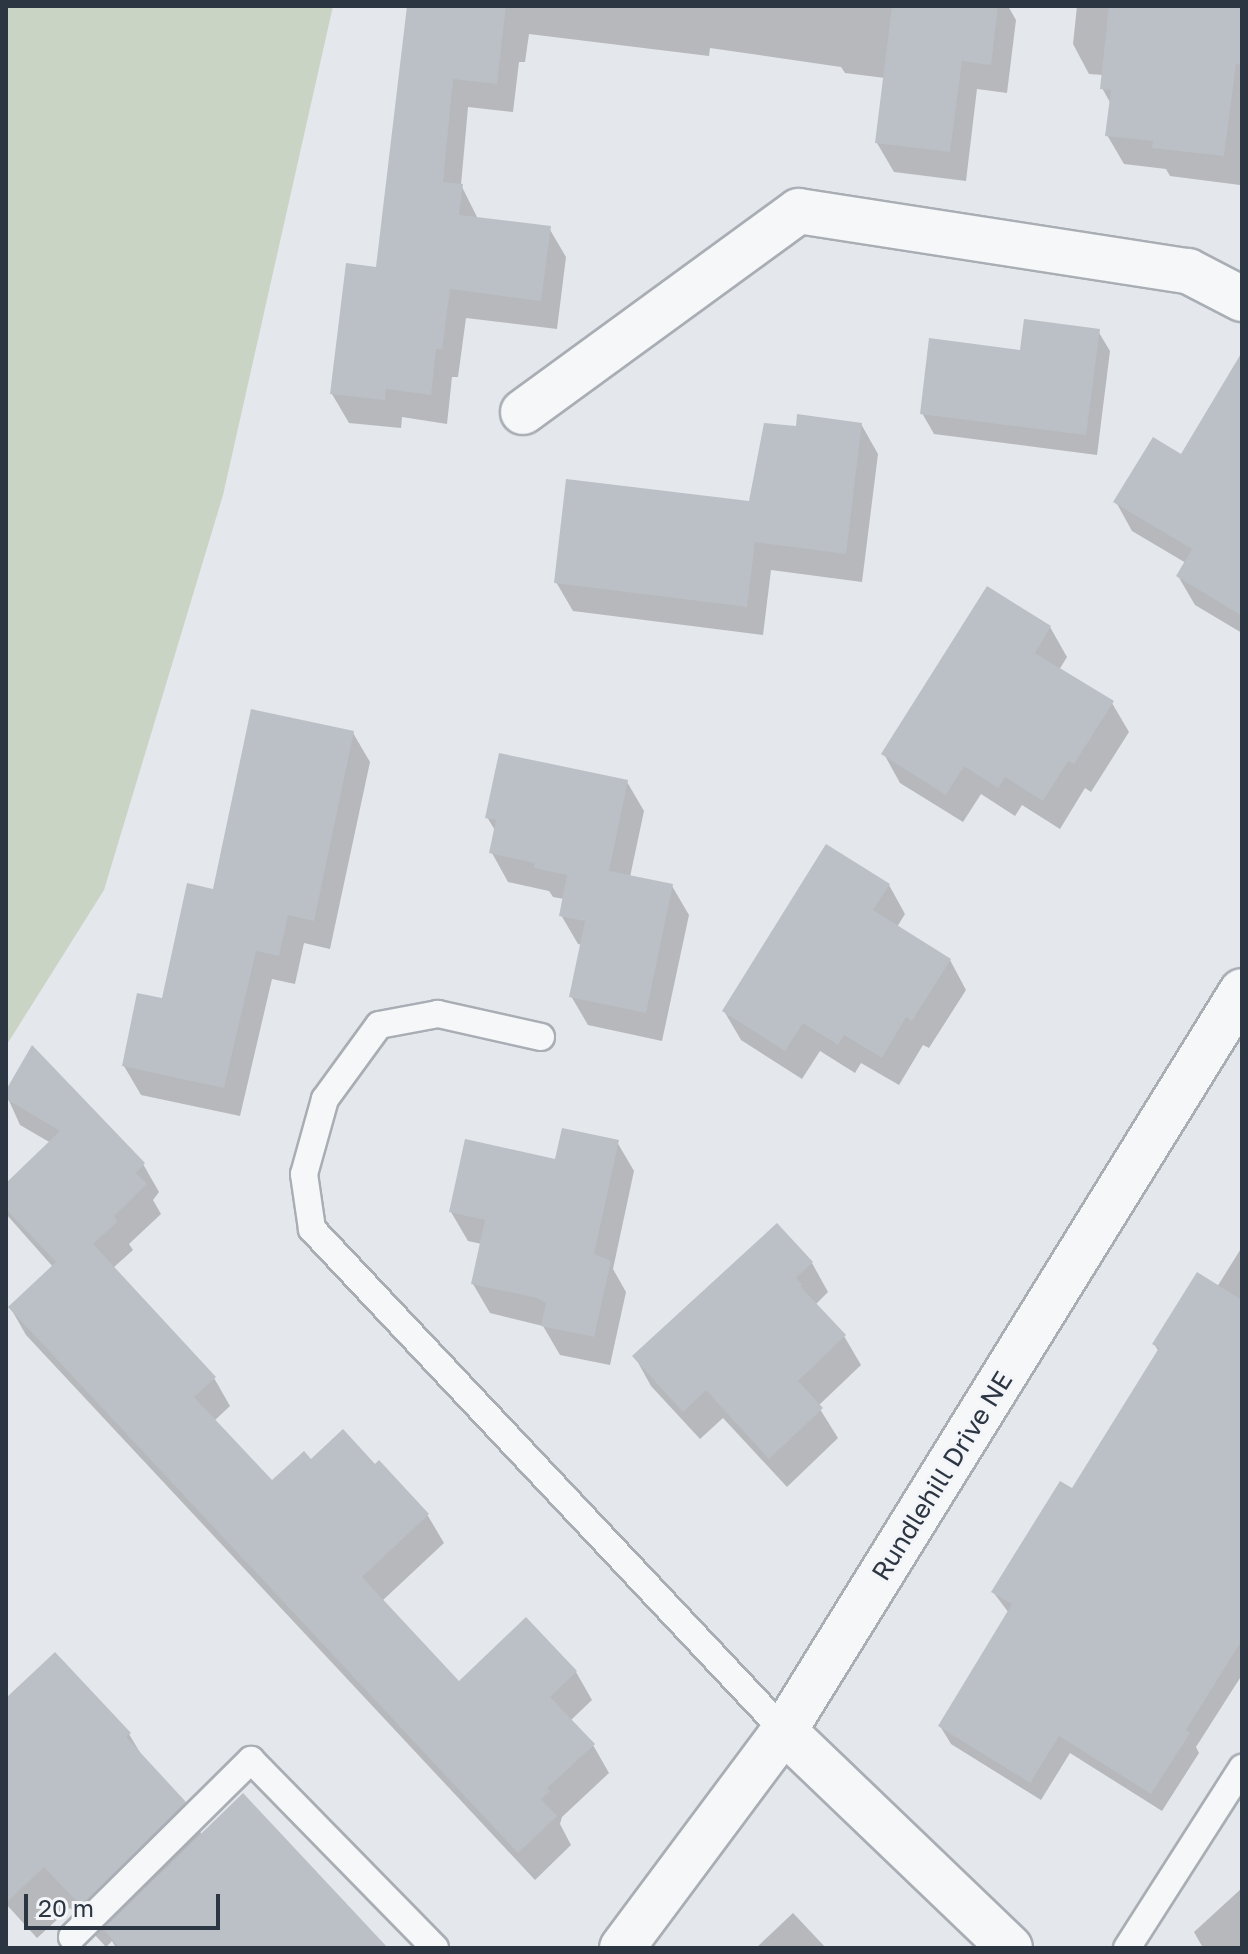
<!DOCTYPE html>
<style>
body{margin:0}
#map{position:relative;width:1248px;height:1954px;overflow:hidden;background:#e4e7eb;font-family:"Golos Text",sans-serif}
div>[style]{position:absolute}
[style*='--x']{left:calc(var(--x)*1px);top:calc(var(--y)*1px);width:calc(var(--w)*1px);rotate:calc(var(--a)*1deg)}
.green>*{inset:0;background:#cad4c5}
.shadow>*{inset:0;background:#0003}
.building>*{inset:0;background:#bbc0c7}
.roads{filter:drop-shadow(2px 0 #a9aeb5) drop-shadow(-2px 0 #a9aeb5) drop-shadow(0 2px #a9aeb5) drop-shadow(0 -2px #a9aeb5)}
.service>*{height:26px;margin:-13px;padding:0 13px;transform-origin:13px;border-radius:13px;background:#f6f7f9}
.minor>*{height:44px;margin:-22px;padding:0 22px;transform-origin:22px;border-radius:22px;background:#f6f7f9}
span{translate:-50% -50%;white-space:nowrap;text-align:center;line-height:1.15;-webkit-text-stroke:6px #f3f5f8;paint-order:stroke}
.street-label{font-size:26px;color:#2c3542}
.frame{position:absolute;inset:0;border:8px solid #2c3542;pointer-events:none}
.scale{position:absolute;left:24px;top:1894px;width:196px;height:36px;box-sizing:border-box;border:4px solid #2c3542;border-top:0;padding-left:10px;font-size:24px;line-height:28px;white-space:nowrap;color:#2c3542;-webkit-text-stroke:6px #f3f5f8;paint-order:stroke}
</style>
<div id="map">
<div class="green">
<i style="clip-path:polygon(6px 6px,333px 6px,223px 495px,104px 890px,6px 1046px)"></i>
</div>
<div class="shadow">
<i style="clip-path:polygon(409px 6px,1008px 6px,1016px 20px,1007px 93px,977px 89px,966px 181px,894px 172px,877px 143px,885px 78px,845px 73px,841px 67px,710px 48px,709px 56px,529px 34px,525px 62px,519px 62px,513px 112px,468px 107px,461px 185px,478px 219px,549px 228px,566px 257px,557px 329px,466px 318px,458px 377px,452px 377px,447px 424px,402px 417px,401px 428px,349px 423px,332px 394px,377px 269px)"></i>
<i style="clip-path:polygon(1077px 6px,1242px 6px,1240px 185px,1170px 176px,1166px 169px,1124px 164px,1107px 135px,1111px 104px,1102px 88px,1103px 75px,1089px 74px,1073px 44px)"></i>
<i style="clip-path:polygon(1098px 331px,1110px 351px,1097px 455px,934px 434px,922px 413px,1022px 352px)"></i>
<i style="clip-path:polygon(1242px 386px,1242px 633px,1195px 605px,1178px 576px,1186px 563px,1132px 531px,1116px 502px,1182px 456px)"></i>
<i style="clip-path:polygon(861px 424px,878px 454px,862px 582px,771px 570px,763px 635px,573px 611px,556px 582px,751px 503px,797px 428px)"></i>
<i style="clip-path:polygon(1050px 627px,1067px 657px,1059px 670px,1112px 703px,1129px 732px,1091px 792px,1085px 788px,1060px 829px,1022px 805px,1015px 816px,981px 794px,963px 822px,900px 783px,884px 754px)"></i>
<i style="clip-path:polygon(353px 733px,370px 762px,330px 949px,304px 943px,295px 984px,272px 979px,240px 1116px,141px 1095px,124px 1066px,164px 1000px,215px 891px)"></i>
<i style="clip-path:polygon(627px 782px,644px 811px,630px 877px,672px 886px,689px 915px,662px 1041px,588px 1025px,571px 996px,582px 945px,578px 944px,561px 915px,564px 899px,553px 897px,549px 891px,508px 882px,492px 853px,496px 832px,487px 817px)"></i>
<i style="clip-path:polygon(889px 885px,905px 914px,897px 927px,950px 960px,966px 990px,929px 1048px,923px 1045px,899px 1085px,861px 1063px,855px 1073px,820px 1051px,802px 1079px,741px 1040px,724px 1011px)"></i>
<i style="clip-path:polygon(6px 1094px,143px 1164px,159px 1192px,153px 1200px,161px 1214px,129px 1244px,133px 1250px,113px 1268px,214px 1378px,230px 1406px,214px 1421px,272px 1483px,311px 1462px,375px 1467px,379px 1463px,428px 1516px,444px 1543px,382px 1601px,459px 1683px,526px 1620px,576px 1672px,592px 1700px,570px 1721px,593px 1745px,609px 1773px,562px 1817px,560px 1824px,571px 1845px,535px 1880px,26px 1335px,10px 1307px,53px 1267px,6px 1214px,6px 1185px,51px 1143px,20px 1125px)"></i>
<i style="clip-path:polygon(617px 1142px,634px 1171px,613px 1269px,626px 1292px,610px 1365px,560px 1355px,543px 1326px,490px 1313px,473px 1284px,482px 1244px,468px 1241px,451px 1212px)"></i>
<i style="clip-path:polygon(1242px 1247px,1242px 1675px,1196px 1747px,1199px 1753px,1162px 1811px,1070px 1753px,1041px 1800px,951px 1744px,940px 1726px,1009px 1613px,993px 1592px,1073px 1491px,1159px 1352px,1154px 1344px,1217px 1287px)"></i>
<i style="clip-path:polygon(812px 1263px,828px 1292px,815px 1305px,844px 1336px,861px 1365px,818px 1406px,838px 1438px,787px 1487px,723px 1418px,700px 1439px,651px 1386px,635px 1357px)"></i>
<i style="clip-path:polygon(6px 1701px,129px 1734px,145px 1761px,184px 1803px,202px 1835px,385px 1948px,116px 1948px,112px 1941px,106px 1947px,70px 1908px,37px 1938px,6px 1904px)"></i>
<i style="clip-path:polygon(1242px 1888px,1242px 1948px,1203px 1948px,1194px 1932px)"></i>
<i style="clip-path:polygon(793px 1913px,826px 1948px,756px 1948px)"></i>
</div>
<div class="building">
<i style="clip-path:polygon(407px 6px,506px 6px,497px 84px,453px 79px,443px 182px,463px 184px,459px 215px,551px 226px,541px 301px,450px 289px,442px 349px,436px 349px,431px 395px,386px 389px,385px 400px,330px 394px,346px 263px,376px 267px)"></i>
<i style="clip-path:polygon(892px 6px,998px 6px,991px 65px,962px 61px,950px 152px,875px 143px)"></i>
<i style="clip-path:polygon(1109px 6px,1242px 6px,1242px 65px,1236px 64px,1224px 156px,1152px 148px,1153px 141px,1105px 136px,1111px 90px,1100px 89px)"></i>
<i style="clip-path:polygon(1024px 319px,1100px 329px,1086px 435px,920px 414px,929px 338px,1020px 350px)"></i>
<i style="clip-path:polygon(1242px 352px,1242px 616px,1176px 576px,1192px 549px,1113px 502px,1153px 437px,1181px 454px)"></i>
<i style="clip-path:polygon(797px 414px,862px 423px,846px 554px,755px 542px,747px 607px,554px 583px,566px 479px,749px 501px,764px 423px,796px 426px)"></i>
<i style="clip-path:polygon(987px 586px,1051px 626px,1035px 653px,1114px 701px,1074px 764px,1068px 761px,1043px 801px,1005px 777px,998px 788px,964px 766px,946px 795px,881px 754px)"></i>
<i style="clip-path:polygon(251px 709px,354px 731px,314px 921px,288px 915px,279px 956px,256px 951px,224px 1088px,122px 1066px,137px 993px,162px 998px,187px 883px,213px 889px)"></i>
<i style="clip-path:polygon(499px 753px,628px 780px,609px 871px,673px 884px,646px 1013px,569px 997px,585px 921px,559px 916px,567px 875px,534px 868px,535px 863px,489px 853px,496px 820px,485px 818px)"></i>
<i style="clip-path:polygon(826px 844px,890px 884px,873px 910px,951px 959px,912px 1021px,906px 1017px,882px 1058px,844px 1035px,838px 1045px,803px 1023px,785px 1051px,722px 1011px)"></i>
<i style="clip-path:polygon(32px 1045px,145px 1163px,136px 1173px,147px 1184px,114px 1216px,118px 1221px,93px 1244px,216px 1377px,194px 1397px,272px 1480px,304px 1451px,311px 1459px,343px 1429px,375px 1464px,379px 1460px,429px 1514px,362px 1577px,459px 1681px,526px 1617px,577px 1671px,550px 1697px,595px 1744px,547px 1788px,550px 1791px,541px 1799px,557px 1816px,518px 1853px,8px 1307px,56px 1262px,6px 1209px,6px 1183px,60px 1131px,6px 1099px,6px 1090px)"></i>
<i style="clip-path:polygon(562px 1128px,619px 1140px,594px 1254px,611px 1261px,594px 1337px,541px 1326px,546px 1303px,537px 1298px,471px 1284px,485px 1220px,449px 1212px,465px 1139px,555px 1159px)"></i>
<i style="clip-path:polygon(777px 1223px,813px 1262px,796px 1278px,802px 1284px,800px 1286px,846px 1335px,798px 1381px,823px 1408px,769px 1459px,706px 1390px,683px 1412px,632px 1356px)"></i>
<i style="clip-path:polygon(1197px 1272px,1242px 1300px,1242px 1640px,1186px 1730px,1190px 1733px,1151px 1794px,1059px 1736px,1030px 1783px,938px 1726px,1012px 1604px,991px 1592px,1060px 1481px,1072px 1488px,1159px 1348px,1152px 1344px)"></i>
<i style="clip-path:polygon(55px 1652px,131px 1733px,126px 1737px,186px 1802px,81px 1906px,44px 1867px,6px 1903px,6px 1698px)"></i>
<i style="clip-path:polygon(243px 1793px,388px 1948px,120px 1948px,103px 1929px)"></i>
</div>
<div class="roads">
<div class="service">
<i style="--x:541;--y:1037;--w:106;--a:-167.4"></i>
<i style="--x:438;--y:1014;--w:60;--a:169.4"></i>
<i style="--x:379;--y:1025;--w:92;--a:126.1"></i>
<i style="--x:325;--y:1099;--w:78;--a:105.6"></i>
<i style="--x:304;--y:1174;--w:56;--a:81.7"></i>
<i style="--x:312;--y:1229;--w:689;--a:46.76"></i>
<i style="--x:72;--y:1937;--w:252;--a:-44.7"></i>
<i style="--x:251;--y:1760;--w:263;--a:45.6"></i>
<i style="--x:1127;--y:1948;--w:214;--a:-57.4"></i>
</div>
<div class="minor">
<i style="--x:523;--y:412;--w:341;--a:-36.1"></i>
<i style="--x:799;--y:211;--w:394;--a:8.8"></i>
<i style="--x:1188;--y:271;--w:61;--a:27.4"></i>
<i style="--x:784;--y:1731;--w:313;--a:43.8"></i>
<i style="--x:622;--y:1948;--w:271;--a:-53.3"></i>
<i style="--x:784;--y:1731;--w:870;--a:-58.25"></i>
</div>
</div>
<div class="street-label">
<span style="left:942px;top:1476px;rotate:-58deg">Rundlehill Drive NE</span>
</div>
<div class="frame"></div>
<div class="scale">20 m</div>
</div>
